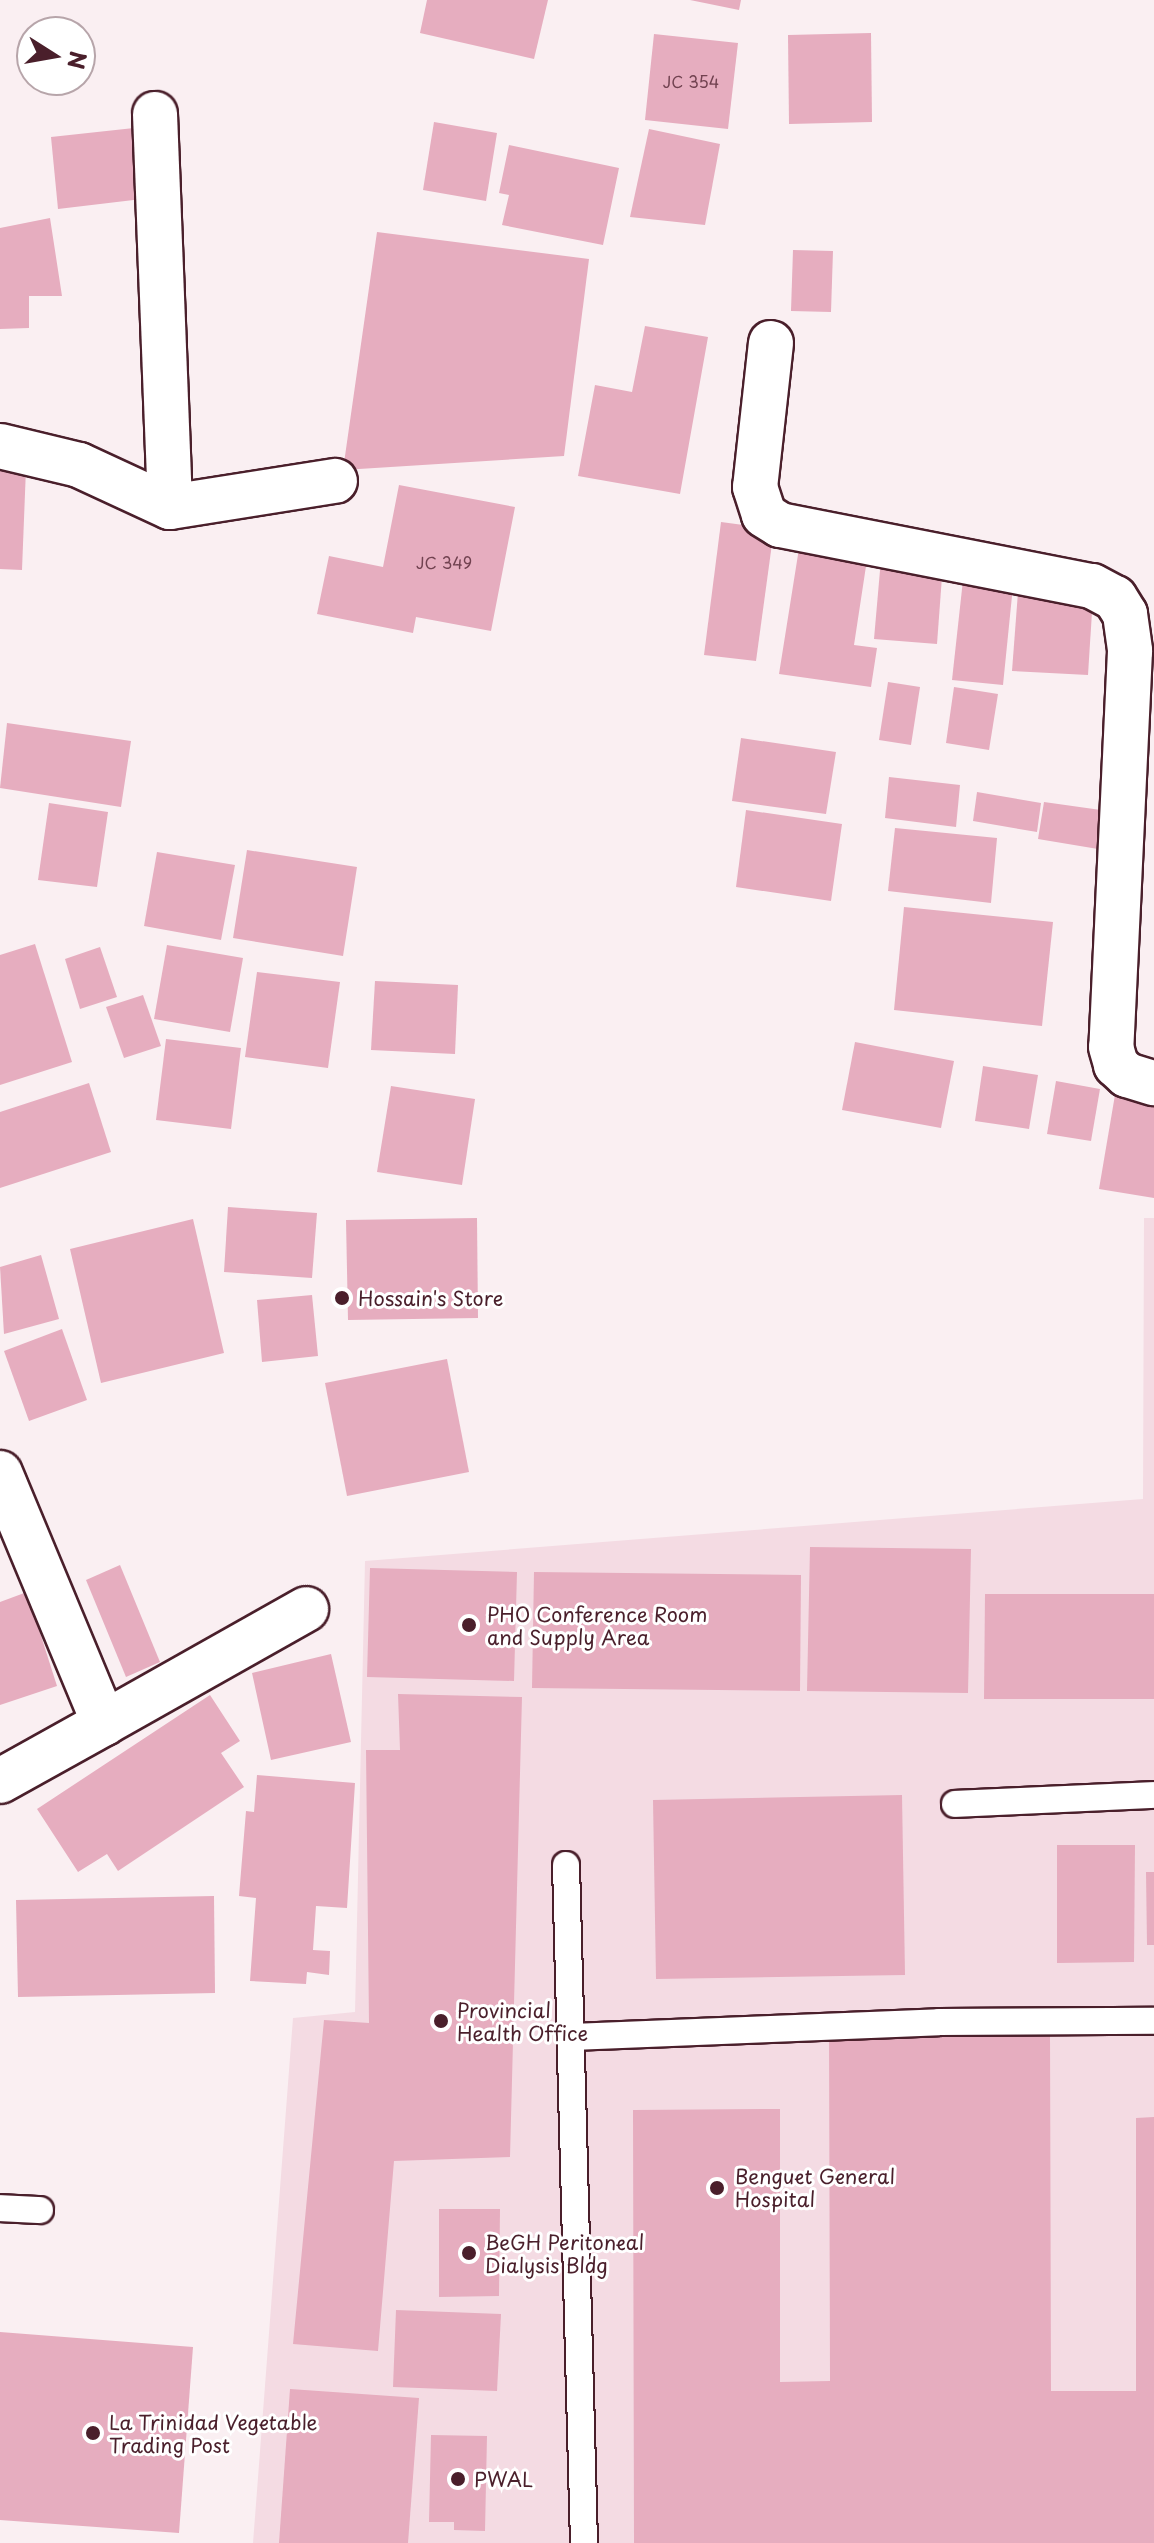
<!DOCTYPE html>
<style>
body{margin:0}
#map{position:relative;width:1154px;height:2543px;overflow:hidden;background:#faeff2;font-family:"Playpen Sans",sans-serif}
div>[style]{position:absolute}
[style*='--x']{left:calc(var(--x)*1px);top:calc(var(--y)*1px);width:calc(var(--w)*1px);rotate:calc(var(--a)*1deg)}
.built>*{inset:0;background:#f4dbe3}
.building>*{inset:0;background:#e6adbf}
.roads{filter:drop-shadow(2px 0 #4a1f2b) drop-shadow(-2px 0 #4a1f2b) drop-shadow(0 2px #4a1f2b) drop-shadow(0 -2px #4a1f2b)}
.lane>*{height:26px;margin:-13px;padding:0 13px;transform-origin:13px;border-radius:13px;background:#fff}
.street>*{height:44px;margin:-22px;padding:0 22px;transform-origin:22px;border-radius:22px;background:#fff}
.dots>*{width:22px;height:22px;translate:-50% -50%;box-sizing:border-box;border:4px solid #fff;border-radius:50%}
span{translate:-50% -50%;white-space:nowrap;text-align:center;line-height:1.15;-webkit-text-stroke:6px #fff;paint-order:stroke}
.number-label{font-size:16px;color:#714250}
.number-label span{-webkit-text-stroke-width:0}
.poi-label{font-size:20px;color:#4a1f2b}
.left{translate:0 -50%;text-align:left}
.north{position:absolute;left:16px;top:16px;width:80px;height:80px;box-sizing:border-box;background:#fff;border:2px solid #b7a5aa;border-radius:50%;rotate:101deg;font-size:22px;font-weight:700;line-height:32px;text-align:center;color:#4a1f2b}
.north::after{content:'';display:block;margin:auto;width:28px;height:36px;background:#4a1f2b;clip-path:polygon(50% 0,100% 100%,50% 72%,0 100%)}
</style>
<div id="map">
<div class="built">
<i style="clip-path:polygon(1144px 1218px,1154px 1218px,1154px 2543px,253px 2543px,293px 2018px,355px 2012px,365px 1561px,1143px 1499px)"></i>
</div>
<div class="building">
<i style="clip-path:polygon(427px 0,548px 0,534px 59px,420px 33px)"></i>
<i style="clip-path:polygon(690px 0,741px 0,739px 10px)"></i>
<i style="clip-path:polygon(871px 33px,872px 122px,789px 124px,788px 35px)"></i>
<i style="clip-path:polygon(654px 34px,738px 43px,728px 129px,645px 120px)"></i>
<i style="clip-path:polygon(434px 122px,497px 133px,486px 201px,423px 190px)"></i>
<i style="clip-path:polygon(134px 128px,142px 199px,58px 209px,51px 137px)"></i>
<i style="clip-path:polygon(649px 129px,720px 144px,705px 225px,630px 217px)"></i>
<i style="clip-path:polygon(509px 145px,619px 168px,603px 245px,502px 225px,509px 195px,499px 193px)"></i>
<i style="clip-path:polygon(50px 218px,62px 296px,29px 296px,29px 328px,0 329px,0 228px)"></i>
<i style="clip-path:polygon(377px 232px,589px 259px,564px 456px,343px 470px)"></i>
<i style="clip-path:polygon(793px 250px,833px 251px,831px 312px,791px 311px)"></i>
<i style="clip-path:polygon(645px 326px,708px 337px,680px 494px,578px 476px,595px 385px,632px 392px)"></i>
<i style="clip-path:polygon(0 467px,26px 468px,22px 570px,0 569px)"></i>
<i style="clip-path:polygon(399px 485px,515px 507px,491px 631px,416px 617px,413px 633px,317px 614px,329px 556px,383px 567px)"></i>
<i style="clip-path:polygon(721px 522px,774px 529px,756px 661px,704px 655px)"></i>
<i style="clip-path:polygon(800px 542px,868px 553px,854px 645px,877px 648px,871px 687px,779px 674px)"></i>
<i style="clip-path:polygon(881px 559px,943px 563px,937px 644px,874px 639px)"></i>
<i style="clip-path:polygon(963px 580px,1013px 586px,1003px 685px,952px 680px)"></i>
<i style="clip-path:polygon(1018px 592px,1093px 596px,1088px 675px,1012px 671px)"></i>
<i style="clip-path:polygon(888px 682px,920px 687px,911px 745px,879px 740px)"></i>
<i style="clip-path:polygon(954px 687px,998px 694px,989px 750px,946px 743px)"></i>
<i style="clip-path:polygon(7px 723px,131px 741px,121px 807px,0 788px)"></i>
<i style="clip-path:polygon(741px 738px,836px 752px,826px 814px,732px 801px)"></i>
<i style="clip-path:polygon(889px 777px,960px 785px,956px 827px,885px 818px)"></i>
<i style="clip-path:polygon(977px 792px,1041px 803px,1037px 832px,973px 821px)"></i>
<i style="clip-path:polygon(1044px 802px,1115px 812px,1110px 851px,1038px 839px)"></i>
<i style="clip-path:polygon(49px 803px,108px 812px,97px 887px,38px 880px)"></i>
<i style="clip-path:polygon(746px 810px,842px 824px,831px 901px,736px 887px)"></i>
<i style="clip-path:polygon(895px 828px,997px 838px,991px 903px,888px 891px)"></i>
<i style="clip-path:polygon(247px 850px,357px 867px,343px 956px,233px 938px)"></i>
<i style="clip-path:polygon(157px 852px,235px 865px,221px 940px,144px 926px)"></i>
<i style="clip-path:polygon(904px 907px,1053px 922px,1042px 1026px,894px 1010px)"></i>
<i style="clip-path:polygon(35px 944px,72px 1062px,0 1085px,0 955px)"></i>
<i style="clip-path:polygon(167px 945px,243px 958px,230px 1032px,154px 1019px)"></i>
<i style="clip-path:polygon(100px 947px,117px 997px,80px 1009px,65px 959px)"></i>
<i style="clip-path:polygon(257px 972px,340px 982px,328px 1068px,245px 1057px)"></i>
<i style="clip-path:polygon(375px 981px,458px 985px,455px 1054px,371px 1050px)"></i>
<i style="clip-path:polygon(143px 995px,161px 1046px,124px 1058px,106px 1007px)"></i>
<i style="clip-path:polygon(166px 1039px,241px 1048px,231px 1129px,156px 1120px)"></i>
<i style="clip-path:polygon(855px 1042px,954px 1061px,941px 1128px,842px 1110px)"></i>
<i style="clip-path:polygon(983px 1066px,1038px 1075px,1029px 1129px,975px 1121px)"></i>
<i style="clip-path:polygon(1056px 1081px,1100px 1089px,1091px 1141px,1047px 1134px)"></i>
<i style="clip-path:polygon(89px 1083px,111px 1152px,0 1188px,0 1112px)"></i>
<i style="clip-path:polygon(391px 1086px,475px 1099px,462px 1185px,377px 1172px)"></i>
<i style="clip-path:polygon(1116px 1089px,1154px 1095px,1154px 1198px,1099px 1189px)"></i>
<i style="clip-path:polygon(228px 1207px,317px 1213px,312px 1278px,224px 1272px)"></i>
<i style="clip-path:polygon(477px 1218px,478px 1318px,348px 1320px,346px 1220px)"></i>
<i style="clip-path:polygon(193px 1219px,224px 1353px,101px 1383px,70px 1249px)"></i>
<i style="clip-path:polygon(41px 1255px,59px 1319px,4px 1334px,0 1267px)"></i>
<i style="clip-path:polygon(312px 1295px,318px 1356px,262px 1362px,257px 1300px)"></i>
<i style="clip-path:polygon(62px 1329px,87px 1400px,29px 1421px,4px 1351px)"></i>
<i style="clip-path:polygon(447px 1359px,469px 1472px,347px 1496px,325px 1383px)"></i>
<i style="clip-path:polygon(810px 1547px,971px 1549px,968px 1693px,807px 1691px)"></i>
<i style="clip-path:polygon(120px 1565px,160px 1662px,126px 1677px,86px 1580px)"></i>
<i style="clip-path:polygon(370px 1568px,517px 1572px,514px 1681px,367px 1677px)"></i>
<i style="clip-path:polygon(534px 1572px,801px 1575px,800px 1691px,532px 1688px)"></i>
<i style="clip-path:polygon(27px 1592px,57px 1686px,0 1705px,0 1602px)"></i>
<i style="clip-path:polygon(985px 1594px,1154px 1594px,1154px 1699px,984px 1699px)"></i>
<i style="clip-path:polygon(331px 1654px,351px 1742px,271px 1760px,252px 1673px)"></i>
<i style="clip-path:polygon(398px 1694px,522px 1697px,510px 2157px,394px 2161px,378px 2351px,293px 2344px,324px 2020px,369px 2023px,366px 1750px,400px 1750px)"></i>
<i style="clip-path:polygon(210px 1695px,240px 1741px,221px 1753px,244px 1787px,118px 1871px,107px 1854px,78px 1872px,37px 1809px)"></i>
<i style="clip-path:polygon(257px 1775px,355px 1783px,347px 1908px,316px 1906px,313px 1950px,330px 1951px,329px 1975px,307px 1972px,306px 1984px,250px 1981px,256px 1898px,239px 1896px,246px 1811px,254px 1812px)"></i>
<i style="clip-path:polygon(902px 1795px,905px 1975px,656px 1979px,653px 1800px)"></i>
<i style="clip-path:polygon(1057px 1845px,1135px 1845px,1134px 1962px,1057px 1963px)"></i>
<i style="clip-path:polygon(1146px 1872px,1154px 1872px,1154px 1945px,1147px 1945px)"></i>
<i style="clip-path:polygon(214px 1896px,215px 1993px,18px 1997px,16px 1900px)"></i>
<i style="clip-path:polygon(1050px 2029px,1051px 2391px,1136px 2391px,1136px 2118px,1154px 2117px,1154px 2543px,634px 2543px,633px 2110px,780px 2109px,780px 2382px,830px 2381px,829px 2031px)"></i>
<i style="clip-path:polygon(439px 2209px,500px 2209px,499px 2296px,439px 2297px)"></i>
<i style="clip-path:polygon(396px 2310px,501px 2314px,497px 2391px,393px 2387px)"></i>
<i style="clip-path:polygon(0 2332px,193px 2347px,179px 2533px,0 2520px)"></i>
<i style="clip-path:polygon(290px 2389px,419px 2398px,408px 2543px,279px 2543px)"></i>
<i style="clip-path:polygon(431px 2435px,487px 2436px,485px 2531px,454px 2530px,454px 2522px,429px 2522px)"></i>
</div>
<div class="roads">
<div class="lane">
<i style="--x:955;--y:1804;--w:199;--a:-2.6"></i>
<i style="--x:566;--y:1865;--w:678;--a:88.48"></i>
<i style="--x:572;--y:2037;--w:367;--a:-2.3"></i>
<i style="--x:939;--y:2022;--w:215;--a:-0.3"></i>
<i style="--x:0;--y:2208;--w:40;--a:2.9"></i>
</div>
<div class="street">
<i style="--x:155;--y:114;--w:393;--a:87.8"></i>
<i style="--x:771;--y:343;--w:145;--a:96.3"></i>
<i style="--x:755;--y:487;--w:29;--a:72"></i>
<i style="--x:764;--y:515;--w:19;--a:32"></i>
<i style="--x:780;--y:525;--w:318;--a:11.1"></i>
<i style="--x:1092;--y:586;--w:26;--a:28"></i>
<i style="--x:1115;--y:598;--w:19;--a:58"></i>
<i style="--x:1125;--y:614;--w:37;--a:82"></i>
<i style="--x:1130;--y:651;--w:396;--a:92.7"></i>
<i style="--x:1111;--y:1047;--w:19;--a:74"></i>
<i style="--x:1116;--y:1065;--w:15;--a:42"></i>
<i style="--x:1127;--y:1075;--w:28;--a:17"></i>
<i style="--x:0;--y:446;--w:81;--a:13.5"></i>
<i style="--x:79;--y:465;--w:100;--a:24.8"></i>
<i style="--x:170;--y:507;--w:167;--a:-9"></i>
<i style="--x:0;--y:1473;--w:271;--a:67.4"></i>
<i style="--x:104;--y:1723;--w:232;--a:-29.4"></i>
<i style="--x:0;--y:1781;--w:119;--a:-29.1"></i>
</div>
</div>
<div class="dots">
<i style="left:342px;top:1298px;background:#4a1f2b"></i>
<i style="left:469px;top:1625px;background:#4a1f2b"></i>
<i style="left:441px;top:2021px;background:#4a1f2b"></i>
<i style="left:717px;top:2188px;background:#4a1f2b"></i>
<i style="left:469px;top:2253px;background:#4a1f2b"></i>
<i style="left:93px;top:2433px;background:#4a1f2b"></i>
<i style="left:458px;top:2479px;background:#4a1f2b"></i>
</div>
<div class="number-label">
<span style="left:691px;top:81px">JC 354</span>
<span style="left:444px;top:562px">JC 349</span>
</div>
<div class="poi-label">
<span class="left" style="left:358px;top:1298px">Hossain's Store</span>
<span class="left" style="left:487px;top:1626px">PHO Conference Room<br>and Supply Area</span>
<span class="left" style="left:457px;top:2022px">Provincial<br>Health Office</span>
<span class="left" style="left:735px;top:2188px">Benguet General<br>Hospital</span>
<span class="left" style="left:485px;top:2254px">BeGH Peritoneal<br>Dialysis Bldg</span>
<span class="left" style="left:109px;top:2434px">La Trinidad Vegetable<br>Trading Post</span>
<span class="left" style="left:474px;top:2479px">PWAL</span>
</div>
<div class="north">N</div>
</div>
